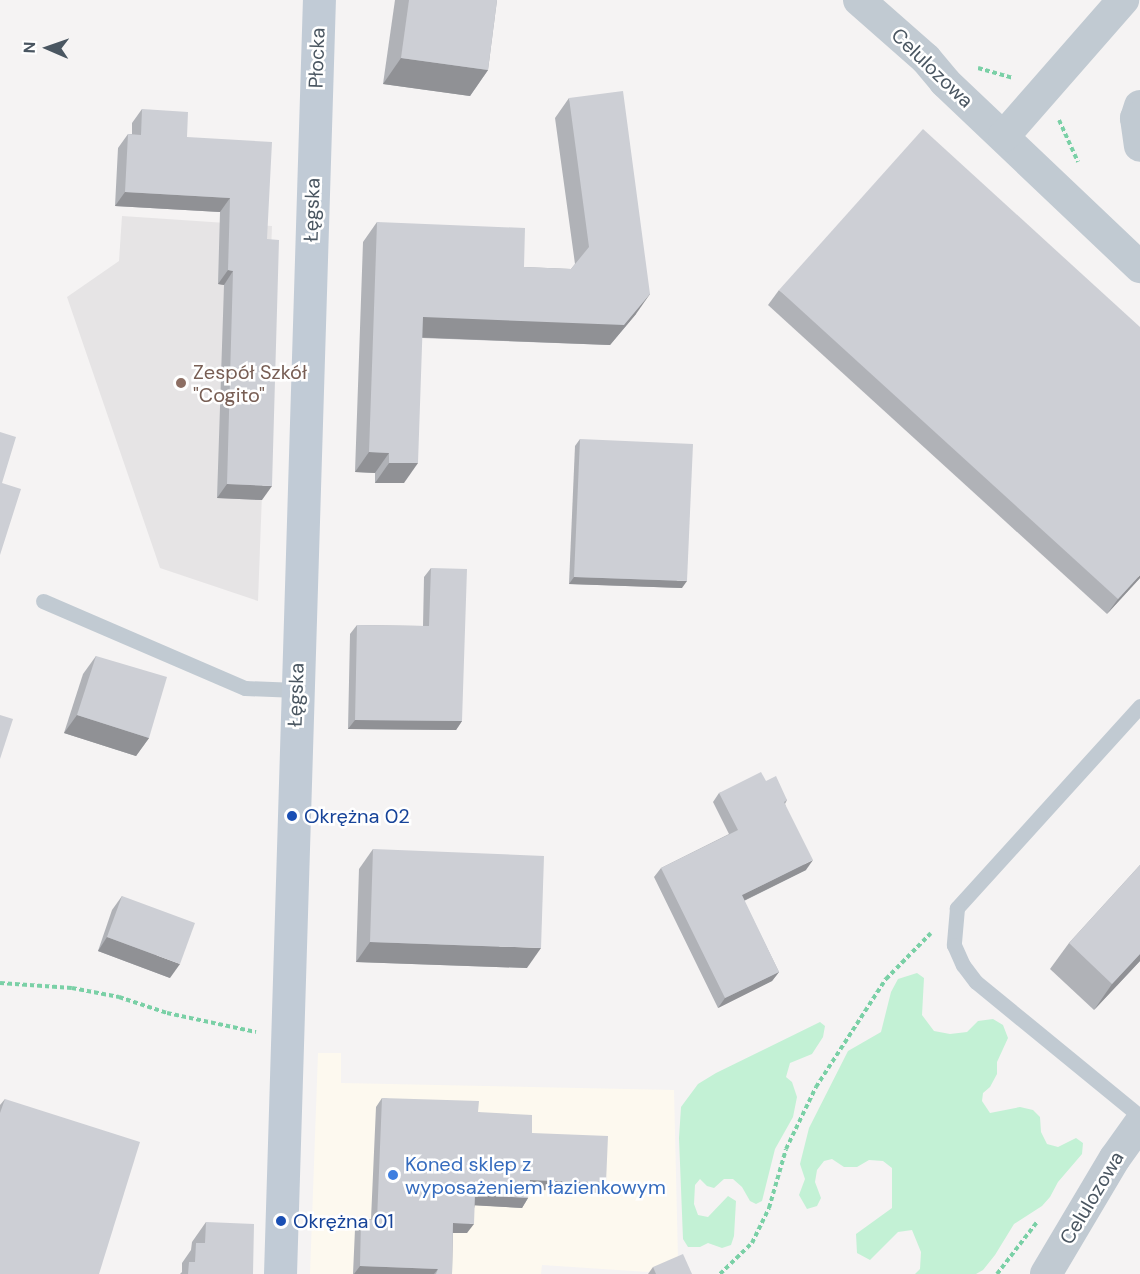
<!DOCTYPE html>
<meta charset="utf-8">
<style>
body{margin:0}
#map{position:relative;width:1140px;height:1274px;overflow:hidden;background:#f5f3f3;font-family:"DM Sans",sans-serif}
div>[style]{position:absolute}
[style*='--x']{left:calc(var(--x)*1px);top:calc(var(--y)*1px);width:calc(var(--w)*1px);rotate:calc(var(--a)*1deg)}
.commercial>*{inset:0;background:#fdf9ef}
.education>*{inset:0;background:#e6e4e5}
.green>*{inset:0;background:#c3f1d5}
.path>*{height:4px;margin-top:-2px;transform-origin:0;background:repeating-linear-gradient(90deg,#7ad0a6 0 4.5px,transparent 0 7.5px)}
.lane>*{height:15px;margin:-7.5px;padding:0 7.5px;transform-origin:7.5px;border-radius:7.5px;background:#c1cad2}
.street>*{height:32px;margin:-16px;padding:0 16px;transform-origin:16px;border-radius:16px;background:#c1cad2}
.secondary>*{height:33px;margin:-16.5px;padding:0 16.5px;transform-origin:16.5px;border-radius:16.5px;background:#c1cbd6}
.wall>*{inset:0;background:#b0b2b7}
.shaded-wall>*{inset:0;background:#909195}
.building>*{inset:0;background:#cdcfd5}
.dots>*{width:16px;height:16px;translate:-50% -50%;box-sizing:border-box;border:3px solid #fff;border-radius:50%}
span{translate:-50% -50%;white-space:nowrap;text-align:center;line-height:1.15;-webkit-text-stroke:5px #fff;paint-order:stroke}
.street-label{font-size:20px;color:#4a5661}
.education-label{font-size:20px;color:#785e54}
.left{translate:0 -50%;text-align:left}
.transit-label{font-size:20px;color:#164399}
.shop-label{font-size:20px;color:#366cbe}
.north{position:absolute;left:18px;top:18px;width:60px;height:60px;-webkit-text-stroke:4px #fff;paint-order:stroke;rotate:272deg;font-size:16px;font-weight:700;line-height:24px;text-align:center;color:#4a5661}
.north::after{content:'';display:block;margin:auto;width:21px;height:27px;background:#4a5661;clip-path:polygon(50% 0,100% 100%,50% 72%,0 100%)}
</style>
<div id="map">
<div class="commercial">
<i style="clip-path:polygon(318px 1053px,341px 1053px,341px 1083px,674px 1090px,678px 1259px,648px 1272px,542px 1265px,541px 1274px,310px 1274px)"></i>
</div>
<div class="education">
<i style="clip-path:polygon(122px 216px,272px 226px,258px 601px,160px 568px,67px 297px,119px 261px)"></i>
</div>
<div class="green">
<i style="clip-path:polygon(917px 973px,924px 978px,922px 1015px,934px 1031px,950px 1034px,967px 1032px,978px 1021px,993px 1019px,1003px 1025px,1008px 1038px,997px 1062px,997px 1074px,990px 1087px,983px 1093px,982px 1101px,990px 1113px,1020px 1107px,1033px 1110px,1040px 1117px,1041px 1132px,1047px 1144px,1058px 1147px,1076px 1138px,1083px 1143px,1082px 1154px,1058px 1182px,1050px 1197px,1042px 1206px,1014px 1224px,995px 1255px,983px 1270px,976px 1274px,915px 1274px,920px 1269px,921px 1252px,912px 1230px,898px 1232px,870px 1260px,857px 1253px,856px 1234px,892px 1208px,892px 1168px,883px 1161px,869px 1160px,857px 1167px,844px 1167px,832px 1159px,824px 1161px,817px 1170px,815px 1182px,821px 1198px,817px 1206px,807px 1209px,799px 1195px,805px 1179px,800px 1164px,809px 1128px,848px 1051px,881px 1032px,891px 992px,898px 979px)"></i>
<i style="clip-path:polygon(820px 1022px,825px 1026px,823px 1037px,812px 1054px,790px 1063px,786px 1077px,792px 1082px,797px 1097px,793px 1117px,775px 1149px,762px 1201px,756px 1204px,750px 1201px,742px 1187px,733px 1179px,724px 1179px,714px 1188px,707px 1186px,700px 1179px,695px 1185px,694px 1204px,698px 1215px,708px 1217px,728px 1196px,736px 1201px,734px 1236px,731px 1245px,722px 1248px,708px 1243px,700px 1247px,688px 1247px,683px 1239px,679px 1138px,681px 1107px,698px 1084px,716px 1073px)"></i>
</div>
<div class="path">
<i style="--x:978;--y:68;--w:37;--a:16"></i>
<i style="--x:1059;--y:120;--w:46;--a:65.7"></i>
<i style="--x:0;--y:983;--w:72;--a:4"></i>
<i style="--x:72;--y:988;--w:48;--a:10.8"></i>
<i style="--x:119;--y:997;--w:51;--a:18.4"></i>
<i style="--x:167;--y:1013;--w:91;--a:12.1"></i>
<i style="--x:720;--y:1274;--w:45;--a:-44.1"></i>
<i style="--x:752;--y:1243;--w:39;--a:-64"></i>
<i style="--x:769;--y:1208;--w:61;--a:-73.9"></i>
<i style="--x:786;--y:1149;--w:69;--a:-64.2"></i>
<i style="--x:816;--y:1087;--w:129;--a:-57.1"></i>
<i style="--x:886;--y:979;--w:64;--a:-45.6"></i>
<i style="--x:997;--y:1274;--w:66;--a:-52.4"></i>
</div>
<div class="lane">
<i style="--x:43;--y:601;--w:220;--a:23.3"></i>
<i style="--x:245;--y:688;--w:52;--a:2.2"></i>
<i style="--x:1140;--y:706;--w:273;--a:132.2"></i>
<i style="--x:957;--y:908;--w:37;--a:95"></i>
<i style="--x:954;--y:945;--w:22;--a:66"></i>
<i style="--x:963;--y:965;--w:21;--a:53"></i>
<i style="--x:976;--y:982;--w:212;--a:39.3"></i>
</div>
<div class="street">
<i style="--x:859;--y:0;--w:89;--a:41.4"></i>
<i style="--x:926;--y:59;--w:30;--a:50"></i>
<i style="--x:945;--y:82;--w:269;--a:43.5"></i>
<i style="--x:1140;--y:106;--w:13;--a:108"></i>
<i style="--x:1136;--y:118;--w:28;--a:82"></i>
<i style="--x:1004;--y:136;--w:181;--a:-48.8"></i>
<i style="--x:1046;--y:1274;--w:135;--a:-59.3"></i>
<i style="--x:1115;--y:1158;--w:43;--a:-54.5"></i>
</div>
<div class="secondary">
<i style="--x:280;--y:1274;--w:1275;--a:-88.25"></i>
</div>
<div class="wall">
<i style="clip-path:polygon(395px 0,497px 0,488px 70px,470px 96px,383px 84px)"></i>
<i style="clip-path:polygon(569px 98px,636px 314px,610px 345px,422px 338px,404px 483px,375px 483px,375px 473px,355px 472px,363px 242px,377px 222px,524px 267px,571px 269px,575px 264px,555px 118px)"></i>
<i style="clip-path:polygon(142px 109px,187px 137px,267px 239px,262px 500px,217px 498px,224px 285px,218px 284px,220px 212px,115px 206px,118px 148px,128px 134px,132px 134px,132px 123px)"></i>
<i style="clip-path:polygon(779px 290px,1140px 578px,1107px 614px,768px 305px)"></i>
<i style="clip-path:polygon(580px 439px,682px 588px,569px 584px,575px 446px)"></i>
<i style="clip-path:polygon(431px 568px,462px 721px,456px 730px,348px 729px,350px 634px,357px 625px,423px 626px,424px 577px)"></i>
<i style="clip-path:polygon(96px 656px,149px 738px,136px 756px,64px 733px,83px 674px)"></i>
<i style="clip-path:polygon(766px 781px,787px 800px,785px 804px,806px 870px,744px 901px,779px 972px,772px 981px,718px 1008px,654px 877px,661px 868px,729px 834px,713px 802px,719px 793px)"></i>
<i style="clip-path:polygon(373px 849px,527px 968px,356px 962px,359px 869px)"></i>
<i style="clip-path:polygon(1140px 865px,1140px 961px,1094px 1010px,1050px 969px,1069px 943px)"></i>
<i style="clip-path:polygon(122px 896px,170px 978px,98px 951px,112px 910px)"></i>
<i style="clip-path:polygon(382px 1098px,478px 1112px,532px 1133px,599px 1193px,529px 1189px,528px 1198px,522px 1208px,475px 1205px,467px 1233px,453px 1233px,452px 1274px,353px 1274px,355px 1229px,361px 1219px,371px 1219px,376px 1107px)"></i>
<i style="clip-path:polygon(5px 1099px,0 1274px,0 1105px)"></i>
<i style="clip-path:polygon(206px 1222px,253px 1274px,180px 1274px,182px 1272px,182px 1263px,191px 1250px,192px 1242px)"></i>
<i style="clip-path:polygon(653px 1267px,692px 1274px,648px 1274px)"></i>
</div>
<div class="shaded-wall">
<i style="clip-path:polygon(401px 58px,488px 70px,470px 96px,383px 84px)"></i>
<i style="clip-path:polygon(125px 192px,230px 198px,220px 212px,115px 206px)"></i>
<i style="clip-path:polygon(228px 270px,233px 271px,224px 285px,218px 284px)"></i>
<i style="clip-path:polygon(650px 294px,636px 314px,610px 345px,409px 337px,423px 317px)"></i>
<i style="clip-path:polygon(369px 452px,389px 453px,375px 473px,355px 472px)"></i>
<i style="clip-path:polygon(389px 463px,418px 463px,404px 483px,375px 483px)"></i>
<i style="clip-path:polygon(227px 484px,272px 486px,262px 500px,217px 498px)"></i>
<i style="clip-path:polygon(1140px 575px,1140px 578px,1107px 614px,1118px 599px)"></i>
<i style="clip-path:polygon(574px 577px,687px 581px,682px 588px,569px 584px)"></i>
<i style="clip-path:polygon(77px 715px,149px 738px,136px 756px,64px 733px)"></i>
<i style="clip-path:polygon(355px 720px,462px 721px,456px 730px,348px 729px)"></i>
<i style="clip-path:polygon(813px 860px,806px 870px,735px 905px,742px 895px)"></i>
<i style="clip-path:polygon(107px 937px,180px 964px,170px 978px,98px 951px)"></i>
<i style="clip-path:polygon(370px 942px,541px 948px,527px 968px,356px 962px)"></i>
<i style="clip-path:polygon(1140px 954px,1140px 961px,1094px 1010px,1112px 984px)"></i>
<i style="clip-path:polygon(779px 972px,772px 981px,718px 1008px,725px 998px)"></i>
<i style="clip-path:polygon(530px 1180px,606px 1183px,599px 1193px,523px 1189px)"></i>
<i style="clip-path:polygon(475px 1195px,528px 1198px,522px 1208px,468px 1205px)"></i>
<i style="clip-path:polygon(453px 1223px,474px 1224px,467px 1233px,447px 1233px)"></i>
<i style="clip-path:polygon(360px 1266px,438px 1269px,434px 1274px,354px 1274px)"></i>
</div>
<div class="building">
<i style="clip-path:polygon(409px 0,497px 0,488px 70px,401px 58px)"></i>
<i style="clip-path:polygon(623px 91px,650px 294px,624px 325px,423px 317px,418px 463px,389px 463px,389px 453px,369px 452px,377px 222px,525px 228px,524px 267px,571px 269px,589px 247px,569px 98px)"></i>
<i style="clip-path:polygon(142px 109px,188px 112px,187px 137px,272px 142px,267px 239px,279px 240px,272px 486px,227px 484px,233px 271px,228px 270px,230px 198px,125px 192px,128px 134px,141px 135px)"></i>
<i style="clip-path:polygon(923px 129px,1140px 327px,1140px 575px,1118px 599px,779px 290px)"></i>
<i style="clip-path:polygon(0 432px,16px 437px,2px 483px,21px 489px,0 555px)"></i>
<i style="clip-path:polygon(580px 439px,693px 444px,687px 581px,574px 577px)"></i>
<i style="clip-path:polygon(431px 568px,467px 569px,462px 721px,355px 720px,357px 625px,429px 626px)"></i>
<i style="clip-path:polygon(96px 656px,167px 677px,149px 738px,77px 715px)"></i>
<i style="clip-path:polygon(0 715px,13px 719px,0 759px)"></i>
<i style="clip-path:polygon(761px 772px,766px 781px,776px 776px,787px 800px,784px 802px,813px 860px,742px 895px,779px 972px,725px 998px,661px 868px,738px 830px,719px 793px)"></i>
<i style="clip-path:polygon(373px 849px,544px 856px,541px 948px,370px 942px)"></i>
<i style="clip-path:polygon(1140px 865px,1140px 954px,1112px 984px,1069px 943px)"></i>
<i style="clip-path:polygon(122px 896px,195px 923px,180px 964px,107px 937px)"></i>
<i style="clip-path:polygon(382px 1098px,479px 1101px,478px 1112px,532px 1115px,532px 1133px,608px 1136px,606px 1183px,530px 1180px,528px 1198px,475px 1195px,474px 1224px,453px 1223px,452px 1274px,436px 1274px,438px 1269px,360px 1266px,361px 1219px,377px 1220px)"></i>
<i style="clip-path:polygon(5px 1099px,140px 1142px,99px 1274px,0 1274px,0 1113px)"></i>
<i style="clip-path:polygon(206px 1222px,254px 1224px,253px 1274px,188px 1274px,189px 1262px,195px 1262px,196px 1243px,205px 1243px)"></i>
<i style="clip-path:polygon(683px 1254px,692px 1274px,656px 1274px,653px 1267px)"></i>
</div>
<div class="dots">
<i style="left:181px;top:383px;background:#8d6e63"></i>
<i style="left:292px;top:816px;background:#1a4fb4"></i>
<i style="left:393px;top:1175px;background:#3f7fe0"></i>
<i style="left:281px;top:1221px;background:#1a4fb4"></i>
</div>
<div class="street-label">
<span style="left:317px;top:58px;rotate:-88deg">Płocka</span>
<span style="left:932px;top:68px;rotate:44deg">Celulozowa</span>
<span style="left:312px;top:210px;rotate:-88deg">Łęgska</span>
<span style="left:296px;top:695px;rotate:-88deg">Łęgska</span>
<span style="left:1092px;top:1198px;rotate:-59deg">Celulozowa</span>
</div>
<div class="education-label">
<span class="left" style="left:193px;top:384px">Zespół Szkół<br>"Cogito"</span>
</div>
<div class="transit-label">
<span class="left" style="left:304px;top:816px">Okrężna 02</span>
<span class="left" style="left:293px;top:1221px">Okrężna 01</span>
</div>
<div class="shop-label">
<span class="left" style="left:405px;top:1176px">Koned sklep z<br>wyposażeniem łazienkowym</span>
</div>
<div class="north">N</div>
</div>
